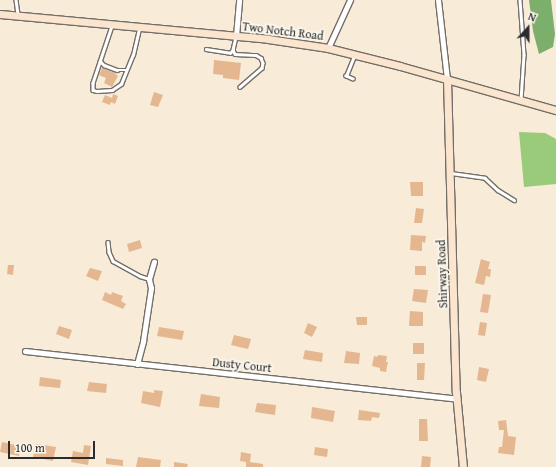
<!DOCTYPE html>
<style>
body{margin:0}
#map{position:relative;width:556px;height:467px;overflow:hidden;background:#f8ebd8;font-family:"Gentium Book Plus",serif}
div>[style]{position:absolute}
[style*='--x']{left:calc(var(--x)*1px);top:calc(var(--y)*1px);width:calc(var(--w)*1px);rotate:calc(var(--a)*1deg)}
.green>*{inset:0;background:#9acb7b}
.forest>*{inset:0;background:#7baf6b}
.building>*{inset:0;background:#e4b790}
.roads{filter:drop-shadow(1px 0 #736e68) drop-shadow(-1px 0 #736e68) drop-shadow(0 1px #736e68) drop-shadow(0 -1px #736e68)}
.lane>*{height:2.5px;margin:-1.25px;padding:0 1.25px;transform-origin:1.25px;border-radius:1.25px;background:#fff}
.street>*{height:5px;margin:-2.5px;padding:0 2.5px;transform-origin:2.5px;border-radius:2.5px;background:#fff}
.secondary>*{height:7px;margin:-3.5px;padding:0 3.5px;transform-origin:3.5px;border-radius:3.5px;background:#fce5cf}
span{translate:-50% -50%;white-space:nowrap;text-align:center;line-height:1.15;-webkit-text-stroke:3.5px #fbf7ec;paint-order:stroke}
.street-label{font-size:12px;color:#2b2b2b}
.north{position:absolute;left:508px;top:8px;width:40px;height:40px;-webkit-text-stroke:3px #fbf7ec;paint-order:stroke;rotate:21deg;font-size:11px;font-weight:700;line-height:16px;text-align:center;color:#2b2b2b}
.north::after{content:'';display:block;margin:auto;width:14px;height:18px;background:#2b2b2b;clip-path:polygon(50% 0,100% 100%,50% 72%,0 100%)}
.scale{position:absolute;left:8px;top:441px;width:87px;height:18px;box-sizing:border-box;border:2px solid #2b2b2b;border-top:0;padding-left:5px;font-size:12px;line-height:14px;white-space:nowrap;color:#2b2b2b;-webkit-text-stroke:3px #fbf7ec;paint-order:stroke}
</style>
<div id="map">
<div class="green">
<i style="clip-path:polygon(519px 132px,545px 133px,556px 139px,556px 184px,524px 187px)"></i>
</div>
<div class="forest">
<i style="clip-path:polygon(529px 0,551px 0,555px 34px,553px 47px,539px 54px,533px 31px)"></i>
</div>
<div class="building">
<i style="clip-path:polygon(214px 60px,241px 63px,239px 80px,223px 78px,223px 75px,213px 74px)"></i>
<i style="clip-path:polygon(102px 68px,116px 73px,115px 74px,118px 76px,112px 87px,104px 83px,106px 78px,99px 75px)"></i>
<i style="clip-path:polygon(154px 92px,163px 95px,158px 107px,150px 105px)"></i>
<i style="clip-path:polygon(113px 94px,118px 96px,115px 104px,111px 102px,110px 105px,102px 102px,105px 95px,112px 98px)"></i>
<i style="clip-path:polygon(410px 182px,423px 182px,423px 196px,411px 196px)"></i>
<i style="clip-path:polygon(416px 208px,424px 209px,422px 223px,414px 223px)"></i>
<i style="clip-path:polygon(411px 235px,426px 236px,425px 243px,422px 242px,422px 251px,410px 250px)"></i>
<i style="clip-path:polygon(140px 240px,142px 248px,129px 252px,127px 244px)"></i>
<i style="clip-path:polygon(481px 259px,490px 262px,488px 269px,491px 269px,490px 277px,486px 276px,484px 285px,475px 283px)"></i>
<i style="clip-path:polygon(8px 265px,14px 265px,13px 275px,7px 274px)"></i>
<i style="clip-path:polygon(415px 266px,426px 266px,426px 275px,415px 275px)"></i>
<i style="clip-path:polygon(90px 268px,102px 271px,98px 281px,86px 276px)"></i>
<i style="clip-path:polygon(414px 289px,428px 290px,426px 303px,412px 301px)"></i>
<i style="clip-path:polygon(105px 292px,111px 295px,112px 292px,123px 296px,121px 301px,126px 304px,123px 309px,102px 300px)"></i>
<i style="clip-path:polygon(483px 294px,491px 295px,488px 313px,480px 312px)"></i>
<i style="clip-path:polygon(410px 311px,423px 312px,423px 326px,409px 326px)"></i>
<i style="clip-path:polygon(356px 317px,367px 317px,367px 325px,357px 325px)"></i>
<i style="clip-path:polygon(480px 322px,487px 323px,485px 336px,478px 335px)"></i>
<i style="clip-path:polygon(308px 323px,317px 327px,312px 337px,304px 333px)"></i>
<i style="clip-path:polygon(59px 326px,72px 330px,69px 339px,56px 334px)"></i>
<i style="clip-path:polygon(159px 327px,184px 331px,182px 340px,157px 336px)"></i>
<i style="clip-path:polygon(234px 335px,251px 339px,248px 349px,231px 345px)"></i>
<i style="clip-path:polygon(413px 343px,424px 343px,424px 354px,413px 354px)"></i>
<i style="clip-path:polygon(305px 350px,323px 353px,322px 362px,303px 359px)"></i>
<i style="clip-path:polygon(346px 351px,360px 353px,359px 364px,344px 363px)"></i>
<i style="clip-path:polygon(378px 355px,387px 356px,386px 362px,388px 362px,386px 372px,380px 371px,380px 368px,372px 366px,374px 356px,377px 357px)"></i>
<i style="clip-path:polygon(417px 363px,425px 363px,424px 380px,417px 380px)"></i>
<i style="clip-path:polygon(479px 367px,489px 369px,486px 382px,477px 380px)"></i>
<i style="clip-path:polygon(40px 377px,61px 380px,60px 388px,39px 386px)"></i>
<i style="clip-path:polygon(89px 382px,107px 384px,106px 393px,87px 391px)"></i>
<i style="clip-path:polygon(154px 390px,163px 391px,160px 407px,141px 403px,143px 391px,154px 393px)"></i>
<i style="clip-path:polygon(201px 394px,220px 397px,219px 408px,199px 406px)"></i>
<i style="clip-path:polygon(257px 403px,276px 405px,275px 415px,255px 412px)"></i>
<i style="clip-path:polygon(312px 407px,335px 411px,333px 422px,311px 418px)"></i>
<i style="clip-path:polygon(359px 410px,380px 413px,379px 418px,372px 417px,371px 421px,358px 420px)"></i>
<i style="clip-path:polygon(419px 419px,427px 419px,428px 441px,419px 441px)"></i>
<i style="clip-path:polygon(506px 420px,508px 436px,516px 437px,514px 455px,498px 453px,499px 447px,502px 447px,504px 430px,499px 430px,498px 421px)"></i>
<i style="clip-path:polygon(2px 442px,21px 446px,19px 456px,0 452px)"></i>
<i style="clip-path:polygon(36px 444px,56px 447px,53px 461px,33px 457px)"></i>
<i style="clip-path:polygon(84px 445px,91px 446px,88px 465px,71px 462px,73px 451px,83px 453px)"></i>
<i style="clip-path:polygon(315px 447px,328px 449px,327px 457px,314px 455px)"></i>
<i style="clip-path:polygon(241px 452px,251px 454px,250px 462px,263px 464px,263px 467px,246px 467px,246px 462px,240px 461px)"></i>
<i style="clip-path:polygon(422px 456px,431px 457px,430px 467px,421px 467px)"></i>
<i style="clip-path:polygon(138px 457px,161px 460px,160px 467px,136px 467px)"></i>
<i style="clip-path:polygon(106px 458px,123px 460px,123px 466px,106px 464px)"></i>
<i style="clip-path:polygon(174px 462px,188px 464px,187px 467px,174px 467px)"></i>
</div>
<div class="roads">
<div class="lane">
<i style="--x:16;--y:0;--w:15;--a:82"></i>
<i style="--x:520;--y:0;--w:55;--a:85.8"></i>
<i style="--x:524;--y:55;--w:45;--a:93.8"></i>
<i style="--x:112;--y:26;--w:60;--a:108.4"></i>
<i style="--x:93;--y:83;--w:7;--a:90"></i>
<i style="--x:93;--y:90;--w:4;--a:14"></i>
<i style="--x:97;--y:91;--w:15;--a:-4"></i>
<i style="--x:112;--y:90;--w:11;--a:-34"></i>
<i style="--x:121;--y:84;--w:31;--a:-68"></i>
<i style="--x:133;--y:55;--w:28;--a:-77"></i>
<i style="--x:236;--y:37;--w:13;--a:103"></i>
<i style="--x:233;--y:50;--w:4;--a:63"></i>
<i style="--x:235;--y:54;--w:21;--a:3"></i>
<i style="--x:256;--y:55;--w:6;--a:31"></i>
<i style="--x:261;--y:58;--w:5;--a:68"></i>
<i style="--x:263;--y:63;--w:5;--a:101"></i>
<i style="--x:262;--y:68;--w:29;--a:139"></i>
<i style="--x:206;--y:49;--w:24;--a:9"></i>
<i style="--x:230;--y:53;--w:4;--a:-45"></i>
<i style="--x:100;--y:61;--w:6;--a:45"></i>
<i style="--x:104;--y:65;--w:14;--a:21"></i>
<i style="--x:117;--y:70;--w:10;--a:0"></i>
<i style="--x:353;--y:79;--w:8;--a:-157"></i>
<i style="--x:346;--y:76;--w:22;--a:-68"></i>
<i style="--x:451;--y:173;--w:34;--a:8"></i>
<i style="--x:485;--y:178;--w:18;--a:43"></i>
<i style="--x:498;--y:190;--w:19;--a:32"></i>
<i style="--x:108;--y:242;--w:10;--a:84"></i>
<i style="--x:109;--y:252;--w:10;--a:66"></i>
<i style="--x:113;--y:261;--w:31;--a:29"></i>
<i style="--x:140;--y:276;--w:9;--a:18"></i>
</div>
<div class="street">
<i style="--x:438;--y:0;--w:80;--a:83.5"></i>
<i style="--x:236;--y:36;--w:36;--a:-85"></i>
<i style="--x:328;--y:48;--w:53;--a:-65.4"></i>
<i style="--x:25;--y:351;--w:435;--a:6.3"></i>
<i style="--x:137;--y:364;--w:24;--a:-75"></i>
<i style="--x:143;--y:341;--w:54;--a:-81.4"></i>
<i style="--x:151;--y:288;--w:9;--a:-103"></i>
<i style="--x:149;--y:279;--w:18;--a:-74"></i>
</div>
<div class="secondary">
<i style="--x:0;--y:14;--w:269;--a:5.3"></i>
<i style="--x:268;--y:39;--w:61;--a:8.5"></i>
<i style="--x:328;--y:48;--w:74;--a:14"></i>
<i style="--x:400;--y:66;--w:162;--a:15.8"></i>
<i style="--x:447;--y:79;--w:313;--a:88.4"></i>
<i style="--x:456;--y:392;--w:75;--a:84.7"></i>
</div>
</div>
<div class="street-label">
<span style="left:283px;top:31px;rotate:7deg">Two Notch Road</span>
<span style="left:442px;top:274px;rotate:-92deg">Shirway Road</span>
<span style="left:242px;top:365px;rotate:6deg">Dusty Court</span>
</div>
<div class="north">N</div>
<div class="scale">100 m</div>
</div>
